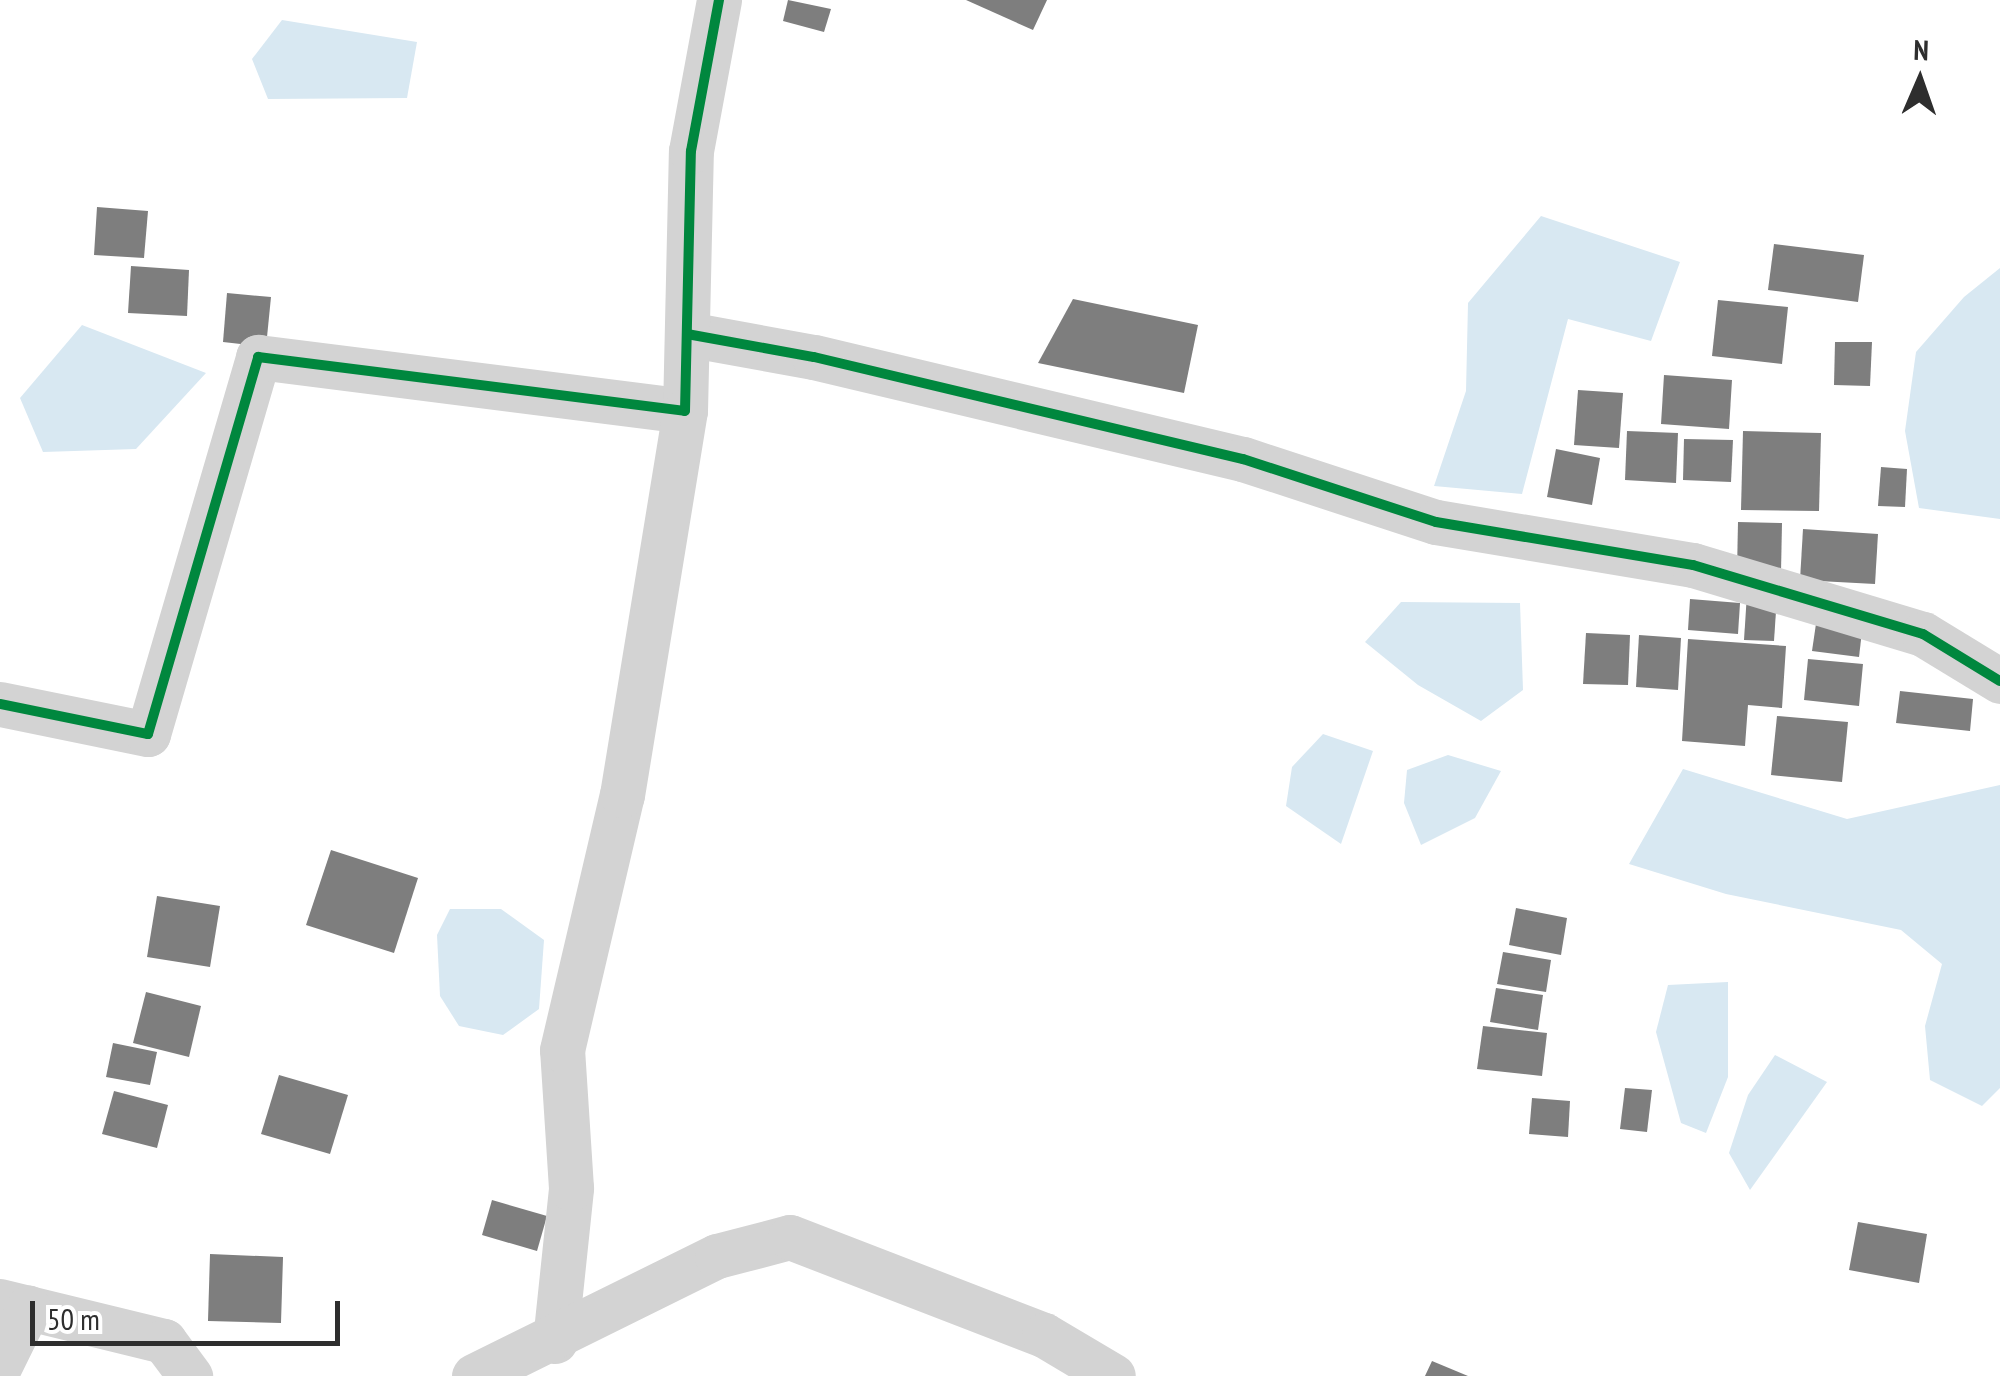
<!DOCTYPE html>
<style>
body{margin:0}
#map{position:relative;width:2000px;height:1376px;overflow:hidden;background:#fff;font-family:"PT Sans Narrow",sans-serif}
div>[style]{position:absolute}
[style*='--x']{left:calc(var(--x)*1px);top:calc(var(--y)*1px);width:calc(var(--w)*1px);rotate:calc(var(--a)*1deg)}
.water>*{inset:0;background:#d8e8f2}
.building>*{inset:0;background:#7e7e7e}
.minor>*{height:45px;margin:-22.5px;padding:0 22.5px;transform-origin:22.5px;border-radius:22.5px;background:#d3d3d3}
.cycleway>*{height:10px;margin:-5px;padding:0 5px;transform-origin:5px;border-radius:5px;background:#00873e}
span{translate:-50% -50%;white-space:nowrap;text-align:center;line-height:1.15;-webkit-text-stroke:10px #fff;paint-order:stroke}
.north{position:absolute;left:1870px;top:30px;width:100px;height:100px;-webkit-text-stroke:8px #fff;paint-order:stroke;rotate:2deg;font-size:28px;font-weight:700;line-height:40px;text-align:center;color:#2e2e2e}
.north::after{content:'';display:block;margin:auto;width:35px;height:45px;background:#2e2e2e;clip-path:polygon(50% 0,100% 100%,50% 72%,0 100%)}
.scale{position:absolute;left:30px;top:1301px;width:310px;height:45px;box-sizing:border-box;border:5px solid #2e2e2e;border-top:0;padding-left:12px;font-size:30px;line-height:35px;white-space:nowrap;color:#2e2e2e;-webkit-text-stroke:8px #fff;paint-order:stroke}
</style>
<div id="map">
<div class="water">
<i style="clip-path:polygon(282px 20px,417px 42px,407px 98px,268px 99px,252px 59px)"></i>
<i style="clip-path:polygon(1541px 216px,1680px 262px,1651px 341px,1568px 319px,1522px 494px,1434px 486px,1466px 391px,1468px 303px)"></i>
<i style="clip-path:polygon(2000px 268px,2000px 519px,1919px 508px,1905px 431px,1916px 352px,1964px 297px)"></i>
<i style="clip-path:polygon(82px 325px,206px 373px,136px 449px,43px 452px,20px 398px)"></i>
<i style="clip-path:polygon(1401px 602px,1520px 603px,1523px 690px,1481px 721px,1418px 685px,1365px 642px)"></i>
<i style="clip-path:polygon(1323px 734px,1373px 751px,1341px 844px,1286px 806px,1292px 767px)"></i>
<i style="clip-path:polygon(1448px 755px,1501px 771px,1475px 818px,1421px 845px,1404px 803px,1407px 770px)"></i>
<i style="clip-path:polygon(1683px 769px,1847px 819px,2000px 785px,2000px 1088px,1982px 1106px,1930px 1080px,1925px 1026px,1942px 964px,1901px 930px,1726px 894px,1629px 864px)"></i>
<i style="clip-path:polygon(450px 909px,501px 909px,544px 940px,539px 1009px,503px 1035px,459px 1026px,440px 996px,437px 935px)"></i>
<i style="clip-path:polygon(1728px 982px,1728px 1077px,1706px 1133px,1681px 1123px,1656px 1032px,1668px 985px)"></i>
<i style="clip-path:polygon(1775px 1055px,1827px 1082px,1750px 1190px,1729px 1153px,1748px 1095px)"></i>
</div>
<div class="building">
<i style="clip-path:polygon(788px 0,831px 9px,824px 32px,783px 21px)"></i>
<i style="clip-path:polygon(966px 0,1047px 0,1033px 30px)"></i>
<i style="clip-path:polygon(97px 207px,148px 211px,144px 258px,94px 255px)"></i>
<i style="clip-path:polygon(1774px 244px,1864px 255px,1858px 302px,1768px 290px)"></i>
<i style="clip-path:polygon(131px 266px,189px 270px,187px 316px,128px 313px)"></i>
<i style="clip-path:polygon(227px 293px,271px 297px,266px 347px,223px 342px)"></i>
<i style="clip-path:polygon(1073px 299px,1198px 325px,1184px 393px,1038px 363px)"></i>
<i style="clip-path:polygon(1718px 300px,1788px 307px,1782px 364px,1712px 356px)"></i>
<i style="clip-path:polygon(1835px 342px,1872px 342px,1870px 386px,1834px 385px)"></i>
<i style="clip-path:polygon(1664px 375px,1732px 380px,1729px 429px,1661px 424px)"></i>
<i style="clip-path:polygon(1578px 390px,1623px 393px,1619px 448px,1574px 445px)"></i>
<i style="clip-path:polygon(1627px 431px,1678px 433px,1676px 483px,1625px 480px)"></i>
<i style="clip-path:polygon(1743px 431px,1821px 433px,1819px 511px,1741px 510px)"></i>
<i style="clip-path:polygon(1684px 439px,1733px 440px,1731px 482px,1683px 480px)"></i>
<i style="clip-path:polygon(1556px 449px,1600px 458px,1592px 505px,1547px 497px)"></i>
<i style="clip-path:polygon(1881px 467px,1907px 469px,1905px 507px,1878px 506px)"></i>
<i style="clip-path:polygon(1738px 522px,1782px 523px,1781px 572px,1737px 571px)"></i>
<i style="clip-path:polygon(1803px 529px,1878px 534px,1875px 584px,1800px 580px)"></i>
<i style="clip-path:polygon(1747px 594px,1777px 596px,1774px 641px,1744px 640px)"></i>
<i style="clip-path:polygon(1690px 599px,1740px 603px,1738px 634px,1688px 630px)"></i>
<i style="clip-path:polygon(1817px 617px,1863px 623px,1859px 657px,1812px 651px)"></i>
<i style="clip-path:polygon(1586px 633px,1630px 635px,1628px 685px,1583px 684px)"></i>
<i style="clip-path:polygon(1639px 635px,1681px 638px,1678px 690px,1636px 687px)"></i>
<i style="clip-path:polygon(1688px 639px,1786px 646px,1782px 708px,1748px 705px,1745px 746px,1682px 741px)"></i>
<i style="clip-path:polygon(1808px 659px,1863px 664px,1859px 706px,1804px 700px)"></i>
<i style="clip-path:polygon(1900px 691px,1973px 699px,1970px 731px,1896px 723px)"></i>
<i style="clip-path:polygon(1777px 716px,1848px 722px,1842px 782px,1771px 775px)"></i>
<i style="clip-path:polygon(331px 850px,418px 878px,394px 953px,306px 925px)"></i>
<i style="clip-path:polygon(157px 896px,220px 906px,210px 967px,147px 957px)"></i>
<i style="clip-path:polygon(1516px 908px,1567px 918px,1561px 955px,1509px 945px)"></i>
<i style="clip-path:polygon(1503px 952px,1551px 960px,1546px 992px,1497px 984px)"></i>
<i style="clip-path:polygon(1496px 988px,1543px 995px,1538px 1030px,1490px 1022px)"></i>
<i style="clip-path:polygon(146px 992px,201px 1006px,189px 1057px,133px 1043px)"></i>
<i style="clip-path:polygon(1483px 1026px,1547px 1033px,1542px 1076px,1477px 1069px)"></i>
<i style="clip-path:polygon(113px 1043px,157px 1052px,150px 1085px,106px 1077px)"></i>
<i style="clip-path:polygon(279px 1075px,348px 1095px,330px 1154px,261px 1134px)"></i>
<i style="clip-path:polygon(1625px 1088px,1652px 1090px,1647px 1132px,1620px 1129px)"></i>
<i style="clip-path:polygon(114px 1091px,168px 1105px,157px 1148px,102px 1134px)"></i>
<i style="clip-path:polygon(1532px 1098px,1570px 1101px,1568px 1137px,1529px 1134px)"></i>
<i style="clip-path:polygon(492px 1200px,547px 1216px,537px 1251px,482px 1235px)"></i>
<i style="clip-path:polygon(1858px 1222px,1927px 1234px,1919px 1283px,1849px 1270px)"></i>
<i style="clip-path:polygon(210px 1254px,283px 1257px,281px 1323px,208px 1321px)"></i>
<i style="clip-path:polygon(1432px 1361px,1468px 1376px,1425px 1376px)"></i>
</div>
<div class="minor">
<i style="--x:687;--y:334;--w:129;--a:10.3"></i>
<i style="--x:814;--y:357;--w:441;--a:13.4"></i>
<i style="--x:1243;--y:459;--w:203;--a:18.1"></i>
<i style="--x:1436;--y:522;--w:261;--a:9.5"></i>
<i style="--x:1693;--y:565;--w:240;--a:16.7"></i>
<i style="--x:1923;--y:634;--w:90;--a:31.4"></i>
<i style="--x:0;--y:704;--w:151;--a:11.5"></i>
<i style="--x:148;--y:734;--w:393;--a:-73.7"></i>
<i style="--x:258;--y:357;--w:430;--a:7.2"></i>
<i style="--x:685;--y:411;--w:260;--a:-88.7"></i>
<i style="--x:691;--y:151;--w:154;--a:-79.5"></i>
<i style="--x:0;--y:1301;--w:169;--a:13.7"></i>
<i style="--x:164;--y:1341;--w:44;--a:53.4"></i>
<i style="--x:555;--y:1341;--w:154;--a:-84"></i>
<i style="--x:571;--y:1188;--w:138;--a:-93.7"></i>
<i style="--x:562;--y:1050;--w:262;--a:-76.8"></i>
<i style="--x:622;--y:795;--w:389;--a:-80.7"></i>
<i style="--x:0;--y:1365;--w:64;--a:-63.8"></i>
<i style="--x:474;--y:1376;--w:271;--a:-26.3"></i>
<i style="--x:717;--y:1256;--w:75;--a:-14.6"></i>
<i style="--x:790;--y:1237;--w:272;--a:21.1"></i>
<i style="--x:1044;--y:1335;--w:80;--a:30.7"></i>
</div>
<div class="cycleway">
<i style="--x:687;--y:334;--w:129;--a:10.3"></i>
<i style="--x:814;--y:357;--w:441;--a:13.4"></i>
<i style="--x:1243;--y:459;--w:203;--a:18.1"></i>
<i style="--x:1436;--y:522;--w:261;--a:9.5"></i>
<i style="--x:1693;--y:565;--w:240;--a:16.7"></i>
<i style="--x:1923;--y:634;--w:90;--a:31.4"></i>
<i style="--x:0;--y:704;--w:151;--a:11.5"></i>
<i style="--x:148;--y:734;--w:393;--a:-73.7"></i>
<i style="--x:258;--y:357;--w:430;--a:7.2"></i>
<i style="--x:685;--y:411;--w:260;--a:-88.7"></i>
<i style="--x:691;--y:151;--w:154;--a:-79.5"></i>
</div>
<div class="north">N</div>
<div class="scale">50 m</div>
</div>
